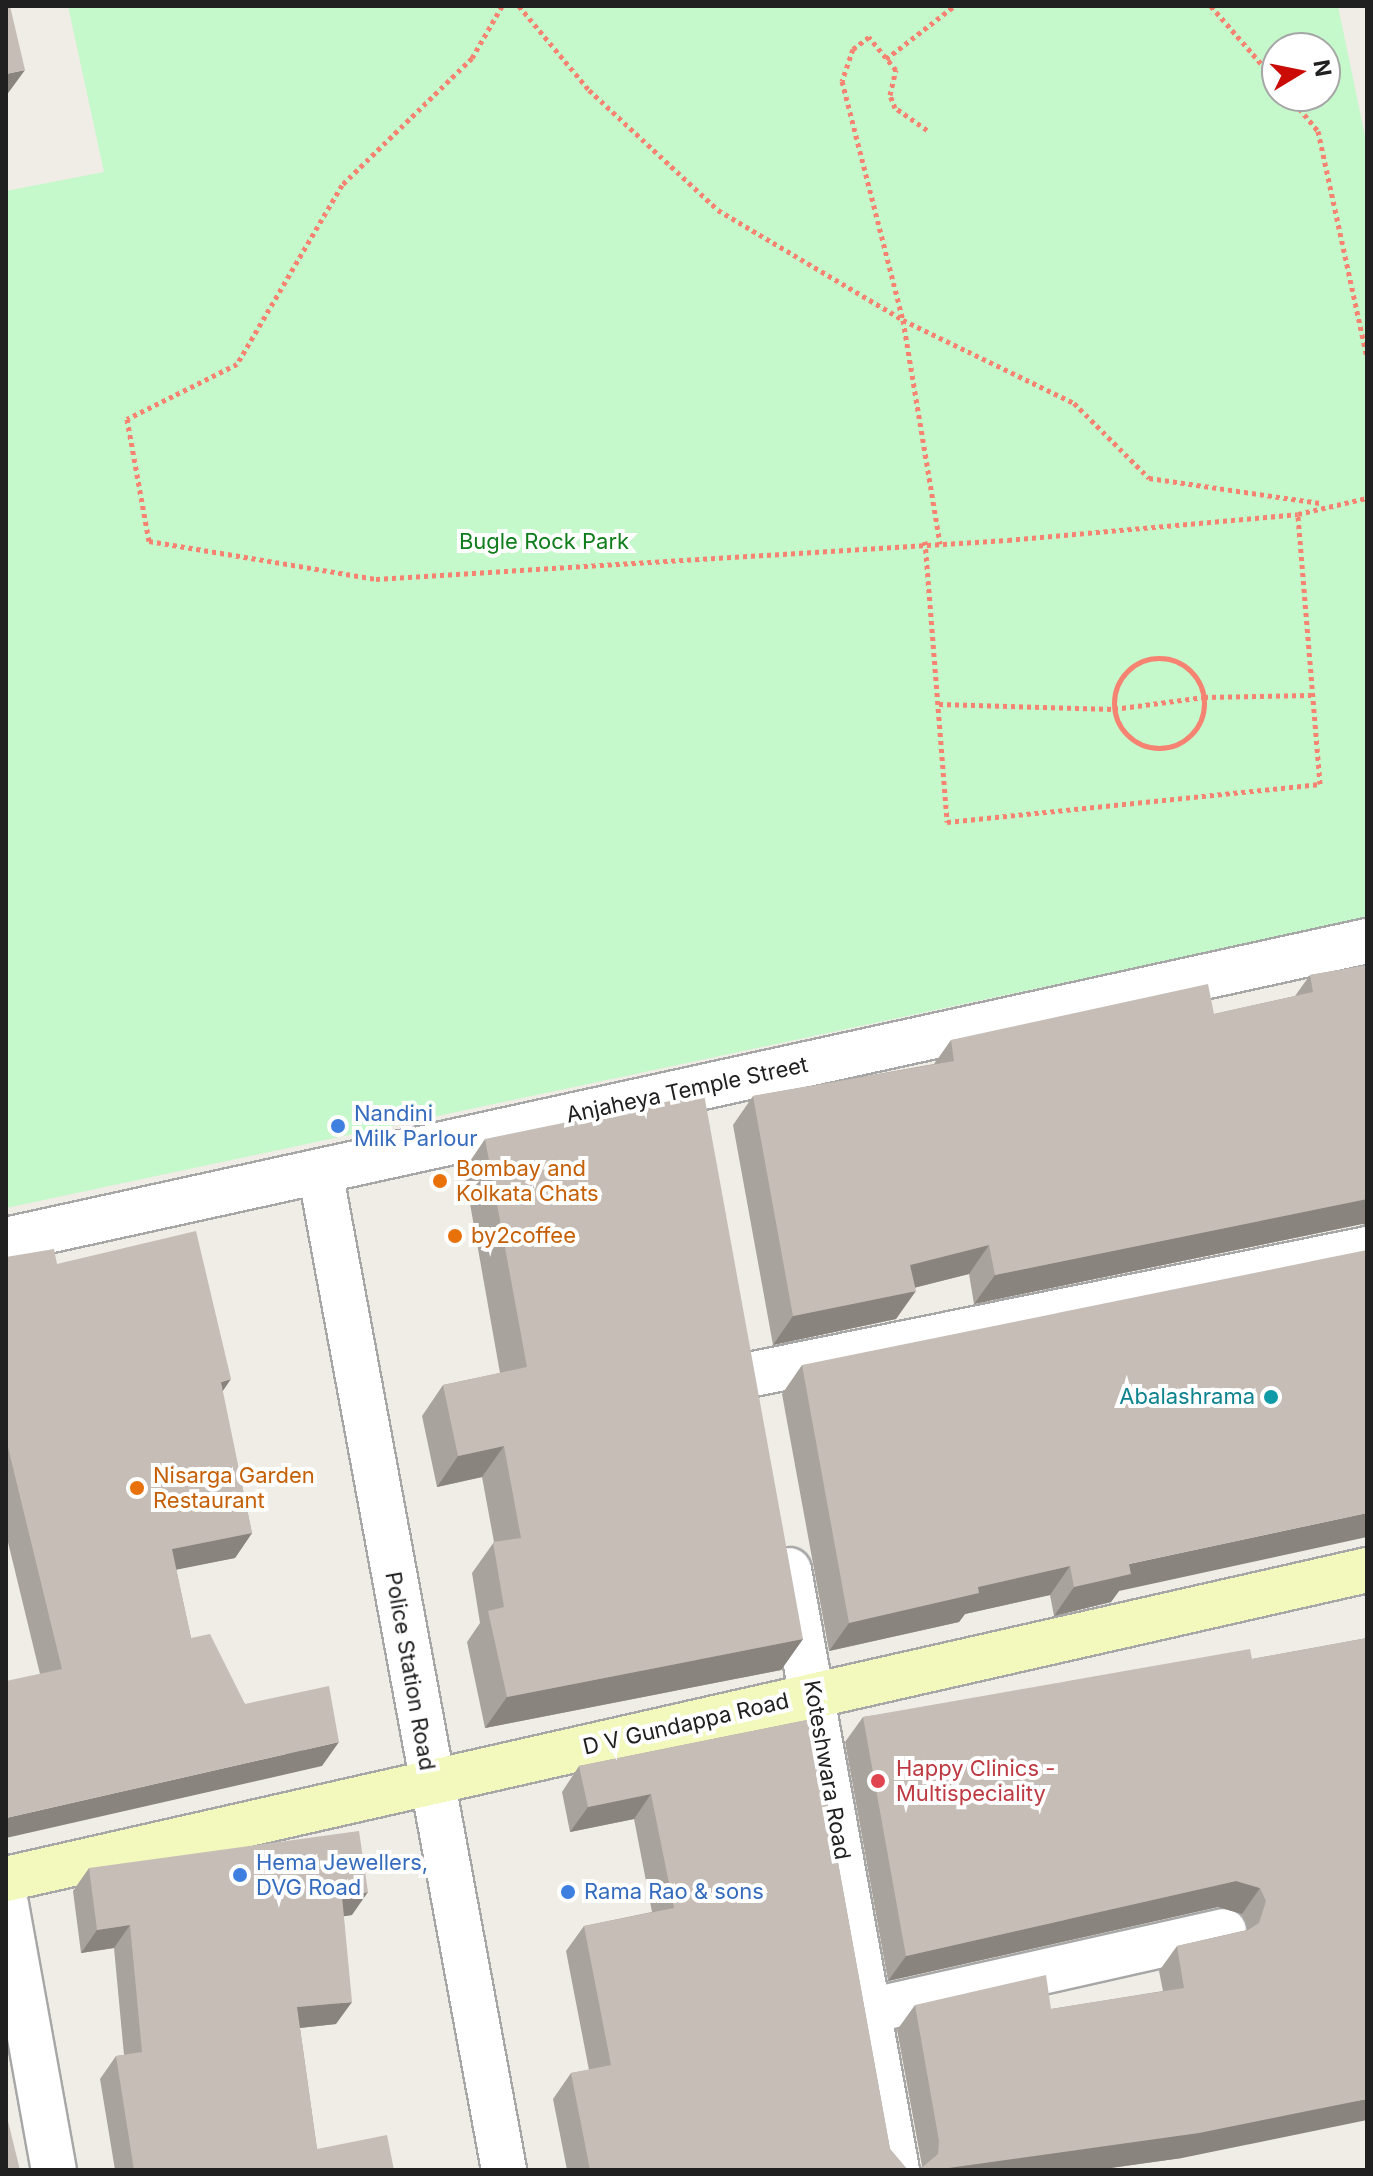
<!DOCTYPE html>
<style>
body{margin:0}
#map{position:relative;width:1373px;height:2176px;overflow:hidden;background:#f0ede6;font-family:Inter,sans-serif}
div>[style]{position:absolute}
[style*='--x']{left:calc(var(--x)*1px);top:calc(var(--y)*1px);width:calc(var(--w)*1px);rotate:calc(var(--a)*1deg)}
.park>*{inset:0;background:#c5f8cb}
.path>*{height:5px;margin-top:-2.5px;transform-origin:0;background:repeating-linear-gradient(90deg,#f68372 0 4px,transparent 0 8px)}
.path>.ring{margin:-2.5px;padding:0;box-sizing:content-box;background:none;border:5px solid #f68372;border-radius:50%}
.roads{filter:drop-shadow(2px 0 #a7a7a7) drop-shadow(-2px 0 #a7a7a7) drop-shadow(0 2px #a7a7a7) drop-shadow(0 -2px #a7a7a7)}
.street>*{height:44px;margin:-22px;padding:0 22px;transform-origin:22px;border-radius:22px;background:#fff}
.secondary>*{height:44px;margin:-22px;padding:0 22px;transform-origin:22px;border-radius:22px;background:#f3f8bd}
.wall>*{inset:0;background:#a9a39d}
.shaded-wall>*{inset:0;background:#8a847f}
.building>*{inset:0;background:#c5bdb6}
.dots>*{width:22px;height:22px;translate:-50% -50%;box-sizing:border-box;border:4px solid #fff;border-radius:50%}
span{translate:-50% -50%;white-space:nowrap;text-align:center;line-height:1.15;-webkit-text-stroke:8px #fff;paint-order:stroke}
.park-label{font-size:22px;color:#0f7d1b}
.street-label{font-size:22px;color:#202020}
.shop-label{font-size:22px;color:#366cbe}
.left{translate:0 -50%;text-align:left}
.food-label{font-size:22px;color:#c56008}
.culture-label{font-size:22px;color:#0d838f}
.right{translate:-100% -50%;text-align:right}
.health-label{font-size:22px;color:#be3a42}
.frame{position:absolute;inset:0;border:8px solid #202020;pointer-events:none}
.north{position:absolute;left:1261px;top:32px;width:80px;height:80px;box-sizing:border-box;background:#fff;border:2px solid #a6a6a6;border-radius:50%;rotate:80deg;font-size:22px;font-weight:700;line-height:32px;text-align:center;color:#202020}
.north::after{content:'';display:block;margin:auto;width:28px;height:36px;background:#ca0b06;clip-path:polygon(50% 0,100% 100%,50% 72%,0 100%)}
</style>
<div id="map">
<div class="park">
<i style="clip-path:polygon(evenodd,68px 6px,1338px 6px,1367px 146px,1367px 918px,6px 1208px,6px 191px,104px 172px,68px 6px,1277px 48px,1325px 48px,1325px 96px,1277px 96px,1277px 48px)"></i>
</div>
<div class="path">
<i style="--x:502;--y:6;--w:60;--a:120"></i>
<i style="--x:472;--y:58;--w:182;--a:135.7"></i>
<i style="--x:342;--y:185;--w:208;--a:120.4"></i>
<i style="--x:237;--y:364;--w:123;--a:153.4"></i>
<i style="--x:127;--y:419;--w:124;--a:79.8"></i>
<i style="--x:149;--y:541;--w:230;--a:9.5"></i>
<i style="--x:376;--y:579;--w:633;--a:-3.53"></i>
<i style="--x:1008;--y:540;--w:291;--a:-5.1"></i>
<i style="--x:1298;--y:514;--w:71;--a:-13.1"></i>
<i style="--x:519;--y:6;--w:109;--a:50.2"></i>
<i style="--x:589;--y:90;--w:176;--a:42.9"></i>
<i style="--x:718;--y:210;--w:215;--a:30.7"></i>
<i style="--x:903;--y:320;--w:227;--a:80.6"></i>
<i style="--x:1211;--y:6;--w:101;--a:49"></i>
<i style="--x:886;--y:59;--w:86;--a:-37.9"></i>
<i style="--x:1289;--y:96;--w:45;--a:50.4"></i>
<i style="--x:1318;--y:131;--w:231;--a:77.8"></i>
<i style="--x:927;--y:130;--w:39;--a:-145"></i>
<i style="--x:895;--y:108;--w:14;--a:-111"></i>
<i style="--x:890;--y:95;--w:26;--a:-77"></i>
<i style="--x:896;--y:70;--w:43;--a:-129.3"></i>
<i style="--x:869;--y:37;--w:20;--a:143"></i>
<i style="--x:853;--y:49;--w:34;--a:109"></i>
<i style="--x:842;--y:81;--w:247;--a:75.7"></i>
<i style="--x:903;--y:320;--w:190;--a:25.9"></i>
<i style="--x:1074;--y:403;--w:106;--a:45"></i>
<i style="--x:1149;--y:478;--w:173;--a:8.3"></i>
<i style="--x:925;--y:541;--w:282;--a:85.5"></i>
<i style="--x:947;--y:822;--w:375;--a:-5.8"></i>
<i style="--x:1320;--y:784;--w:271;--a:-94.7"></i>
<i class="ring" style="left:1114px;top:658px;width:85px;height:85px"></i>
<i style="--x:939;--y:704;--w:175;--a:1.6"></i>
<i style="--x:1114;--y:709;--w:91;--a:-7.6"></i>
<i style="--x:1204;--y:697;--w:107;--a:-1.1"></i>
</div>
<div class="roads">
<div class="street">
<i style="--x:320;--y:1171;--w:1016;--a:79.56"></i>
<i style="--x:6;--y:1240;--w:1393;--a:-12.39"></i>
<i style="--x:749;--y:1375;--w:631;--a:-11.52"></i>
<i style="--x:789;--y:1570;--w:610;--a:79.8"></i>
<i style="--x:6;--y:1904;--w:270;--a:79.8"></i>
<i style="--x:869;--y:2011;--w:364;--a:-12.7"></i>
</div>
<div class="secondary">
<i style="--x:6;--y:1879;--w:1396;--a:-12.79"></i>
</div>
</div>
<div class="wall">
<i style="clip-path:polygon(1367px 965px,1367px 1225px,1362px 1224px,974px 1304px,969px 1274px,916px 1287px,896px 1319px,773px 1345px,733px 1125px,753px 1096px,934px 1064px,951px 1040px,1214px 1014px,1295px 996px,1310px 975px)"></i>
<i style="clip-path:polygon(485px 1139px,803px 1639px,781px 1670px,485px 1728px,467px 1642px,480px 1623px,472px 1573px,494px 1542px,482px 1477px,437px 1487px,422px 1416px,443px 1385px,500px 1373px,464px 1170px)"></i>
<i style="clip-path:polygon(6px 1257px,57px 1264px,222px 1391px,252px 1533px,235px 1558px,176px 1569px,191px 1638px,245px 1704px,322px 1766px,40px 1674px,6px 1534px)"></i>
<i style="clip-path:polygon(802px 1365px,1119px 1591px,1111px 1602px,1054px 1616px,1050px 1595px,965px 1614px,959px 1622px,829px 1651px,782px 1394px)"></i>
<i style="clip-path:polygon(1367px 1638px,1182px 2158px,1096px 2170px,567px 2170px,553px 2099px,571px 2073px,589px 2070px,566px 1951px,584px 1926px,652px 1912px,634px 1819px,570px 1832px,562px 1792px,579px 1766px,812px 1719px,890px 2149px,906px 2168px,920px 2169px,922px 2166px,897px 2030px,915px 2005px,1051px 2009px,1163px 1991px,1159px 1971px,1177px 1946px,1247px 1930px,1248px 1926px,1242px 1914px,1218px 1907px,888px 1981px,845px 1742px,863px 1717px,1252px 1659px)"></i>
<i style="clip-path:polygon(89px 1868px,352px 1915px,344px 1916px,336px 2024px,300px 2028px,317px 2149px,394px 2170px,115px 2170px,100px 2079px,116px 2056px,124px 2055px,114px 1948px,81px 1953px,73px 1891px)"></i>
</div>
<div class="shaded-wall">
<i style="clip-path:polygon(25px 70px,6px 96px,6px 74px)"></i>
<i style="clip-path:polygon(1367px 1199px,1367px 1225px,1362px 1224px,974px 1304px,995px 1275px)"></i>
<i style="clip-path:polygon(989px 1245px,969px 1274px,890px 1294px,910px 1265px)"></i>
<i style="clip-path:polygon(916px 1291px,896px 1319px,773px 1345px,793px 1316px)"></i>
<i style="clip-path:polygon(231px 1379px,214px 1404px,221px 1382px)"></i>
<i style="clip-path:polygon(504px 1446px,482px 1477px,437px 1487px,458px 1456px)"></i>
<i style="clip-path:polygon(1367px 1513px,1367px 1537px,1119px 1591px,1111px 1602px,1054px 1616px,1074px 1587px,1129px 1564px)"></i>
<i style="clip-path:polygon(252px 1533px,235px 1558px,155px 1574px,172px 1549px)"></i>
<i style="clip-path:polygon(1070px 1566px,1050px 1595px,965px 1614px,959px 1622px,829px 1651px,849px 1623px,978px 1587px)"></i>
<i style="clip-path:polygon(803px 1639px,781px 1670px,485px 1728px,507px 1697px)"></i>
<i style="clip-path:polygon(339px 1742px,322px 1766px,6px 1838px,6px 1818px)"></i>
<i style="clip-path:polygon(651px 1794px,634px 1819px,570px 1832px,588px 1807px)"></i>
<i style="clip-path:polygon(1236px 1881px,1260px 1888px,1242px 1914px,1218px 1907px,888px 1981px,906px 1956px)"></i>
<i style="clip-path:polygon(368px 1892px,352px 1915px,326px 1919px,342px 1896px)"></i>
<i style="clip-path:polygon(130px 1925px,114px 1948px,81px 1953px,97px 1930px)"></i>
<i style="clip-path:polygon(352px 2002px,336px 2024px,281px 2030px,297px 2007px)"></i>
<i style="clip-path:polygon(1367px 2099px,1367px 2120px,1182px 2158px,1096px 2170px,934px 2170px)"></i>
</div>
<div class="building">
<i style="clip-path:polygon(6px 6px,10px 6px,25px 70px,6px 74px)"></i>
<i style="clip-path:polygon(1367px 965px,1367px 1199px,995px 1275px,989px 1245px,910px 1265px,916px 1291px,793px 1316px,753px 1096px,954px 1061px,951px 1040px,1208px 984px,1214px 1014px,1313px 992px,1310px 975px)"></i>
<i style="clip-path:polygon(704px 1094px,803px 1639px,507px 1697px,488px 1611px,504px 1607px,493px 1542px,521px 1538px,504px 1446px,458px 1456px,443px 1385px,527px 1367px,485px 1139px)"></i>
<i style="clip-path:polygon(196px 1231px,231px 1379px,221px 1382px,252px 1533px,172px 1549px,191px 1638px,210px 1634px,245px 1704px,329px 1686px,339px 1742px,6px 1818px,6px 1681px,62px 1669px,6px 1439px,6px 1257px,54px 1249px,57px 1264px)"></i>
<i style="clip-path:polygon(1367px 1250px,1367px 1513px,1129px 1564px,1131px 1574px,1074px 1587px,1070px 1566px,978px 1587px,979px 1593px,849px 1623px,802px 1365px)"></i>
<i style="clip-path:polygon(1367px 1638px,1367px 2099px,1199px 2133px,934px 2170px,590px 2170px,571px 2073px,611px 2065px,584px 1926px,674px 1908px,651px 1794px,588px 1807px,579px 1766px,812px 1719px,890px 2149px,906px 2168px,920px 2169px,938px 2154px,939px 2141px,915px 2005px,1046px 1975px,1051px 2009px,1184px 1988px,1177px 1946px,1248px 1930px,1259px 1923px,1266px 1901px,1260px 1888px,1236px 1881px,906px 1956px,863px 1717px,1250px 1649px,1252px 1659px)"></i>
<i style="clip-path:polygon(359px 1831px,368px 1892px,342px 1896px,352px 2002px,297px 2007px,317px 2149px,387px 2135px,394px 2170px,134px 2170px,116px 2056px,142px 2052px,130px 1925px,97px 1930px,89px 1868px)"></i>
<i style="clip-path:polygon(6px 2113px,20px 2170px,6px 2170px)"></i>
</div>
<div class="dots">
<i style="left:338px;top:1126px;background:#3f7fe0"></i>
<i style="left:440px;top:1181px;background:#e8710a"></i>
<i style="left:455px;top:1236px;background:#e8710a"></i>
<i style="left:1271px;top:1397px;background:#0f9aa8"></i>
<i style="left:137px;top:1488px;background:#e8710a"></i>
<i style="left:878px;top:1781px;background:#e0444e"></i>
<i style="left:240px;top:1875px;background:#3f7fe0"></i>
<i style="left:568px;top:1892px;background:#3f7fe0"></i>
</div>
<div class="park-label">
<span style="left:544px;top:542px">Bugle Rock Park</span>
</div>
<div class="street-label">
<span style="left:687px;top:1090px;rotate:-12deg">Anjaheya Temple Street</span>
<span style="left:410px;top:1671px;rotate:80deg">Police Station Road</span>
<span style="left:686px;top:1724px;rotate:-13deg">D V Gundappa Road</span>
<span style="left:827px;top:1770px;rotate:80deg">Koteshwara Road</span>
</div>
<div class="shop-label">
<span class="left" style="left:354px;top:1126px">Nandini<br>Milk Parlour</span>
<span class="left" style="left:256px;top:1875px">Hema Jewellers,<br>DVG Road</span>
<span class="left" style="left:584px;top:1892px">Rama Rao &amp; sons</span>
</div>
<div class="food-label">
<span class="left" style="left:456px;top:1181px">Bombay and<br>Kolkata Chats</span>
<span class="left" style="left:471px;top:1236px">by2coffee</span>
<span class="left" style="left:153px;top:1488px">Nisarga Garden<br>Restaurant</span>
</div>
<div class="culture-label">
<span class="right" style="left:1255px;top:1397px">Abalashrama</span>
</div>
<div class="health-label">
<span class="left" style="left:896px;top:1781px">Happy Clinics -<br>Multispeciality</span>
</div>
<div class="frame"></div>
<div class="north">N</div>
</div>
